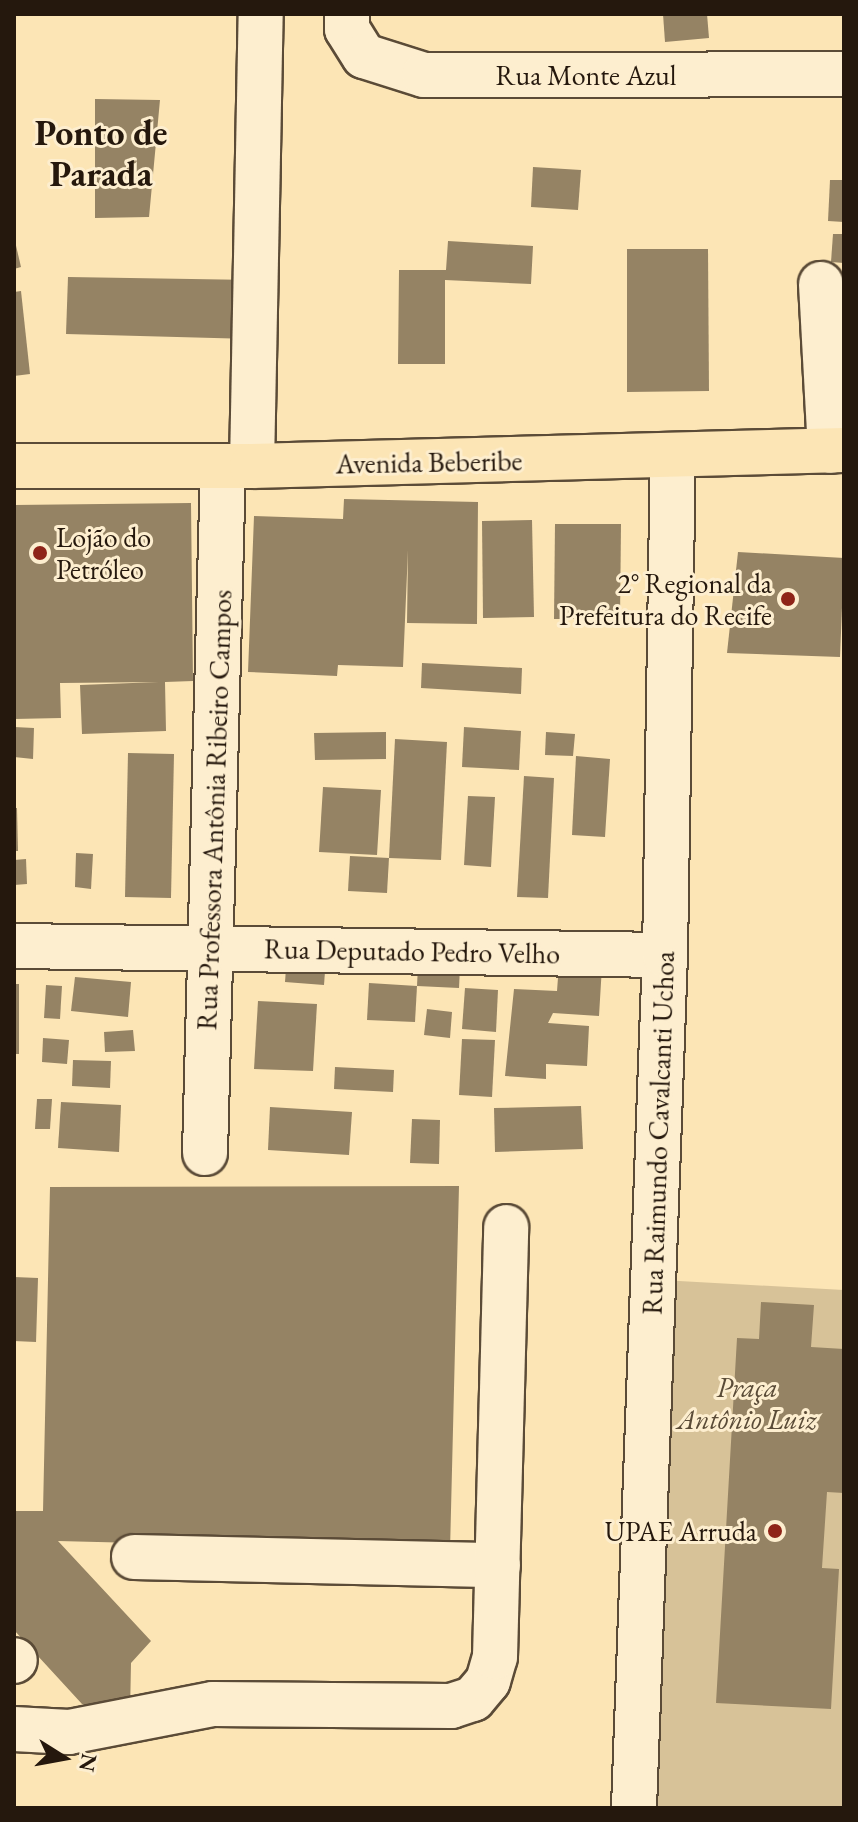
<!DOCTYPE html>
<meta charset="utf-8">
<style>
body{margin:0}
#map{position:relative;width:858px;height:1822px;overflow:hidden;background:#fce5b5;font-family:"EB Garamond",serif}
div>[style]{position:absolute}
[style*='--x']{left:calc(var(--x)*1px);top:calc(var(--y)*1px);width:calc(var(--w)*1px);rotate:calc(var(--a)*1deg)}
.green>*{inset:0;background:#d7c298}
.building>*{inset:0;background:#958364}
.roads{filter:drop-shadow(2px 0 #5b4b37) drop-shadow(-2px 0 #5b4b37) drop-shadow(0 2px #5b4b37) drop-shadow(0 -2px #5b4b37)}
.minor>*{height:44px;margin:-22px;padding:0 22px;transform-origin:22px;border-radius:22px;background:#fdeecf}
.major>*{height:44px;margin:-22px;padding:0 22px;transform-origin:22px;border-radius:22px;background:#fce5b5}
.dots>*{width:22px;height:22px;translate:-50% -50%;box-sizing:border-box;border:4px solid #fdeecf;border-radius:50%}
span{translate:-50% -50%;white-space:nowrap;text-align:center;line-height:1.15;-webkit-text-stroke:6px #fdeecf;paint-order:stroke}
.street-label{font-size:28px;color:#25180d}
.poi-label{font-size:28px;color:#25180d}
.left{translate:0 -50%;text-align:left}
.right{translate:-100% -50%;text-align:right}
.park-label{font-size:28px;color:#5a4b37;font-style:italic}
.district-label{font-size:36px;color:#25180d;font-weight:700}
.frame{position:absolute;inset:0;border:16px solid #25180d;pointer-events:none}
.north{position:absolute;left:24px;top:1718px;width:80px;height:80px;-webkit-text-stroke:6px #fdeecf;paint-order:stroke;rotate:101deg;font-size:22px;font-weight:700;line-height:32px;text-align:center;color:#25180d}
.north::after{content:'';display:block;margin:auto;width:28px;height:36px;background:#25180d;clip-path:polygon(50% 0,100% 100%,50% 72%,0 100%)}
</style>
<div id="map">
<div class="green">
<i style="clip-path:polygon(661px 1280px,844px 1290px,844px 1808px,651px 1808px)"></i>
</div>
<div class="building">
<i style="clip-path:polygon(663px 14px,707px 14px,709px 38px,665px 42px)"></i>
<i style="clip-path:polygon(95px 99px,160px 100px,149px 217px,95px 218px)"></i>
<i style="clip-path:polygon(533px 167px,581px 170px,578px 210px,531px 207px)"></i>
<i style="clip-path:polygon(830px 180px,844px 180px,844px 222px,828px 221px)"></i>
<i style="clip-path:polygon(833px 234px,844px 234px,844px 263px,831px 262px)"></i>
<i style="clip-path:polygon(14px 237px,21px 267px,14px 269px)"></i>
<i style="clip-path:polygon(448px 241px,533px 246px,531px 284px,445px 280px,445px 364px,398px 364px,399px 270px,446px 270px)"></i>
<i style="clip-path:polygon(627px 249px,708px 249px,709px 391px,627px 392px)"></i>
<i style="clip-path:polygon(68px 277px,253px 280px,251px 339px,66px 334px)"></i>
<i style="clip-path:polygon(21px 291px,30px 374px,14px 376px,14px 292px)"></i>
<i style="clip-path:polygon(344px 499px,478px 502px,477px 624px,407px 623px,408px 550px,403px 667px,338px 665px,337px 676px,248px 672px,254px 516px,343px 519px)"></i>
<i style="clip-path:polygon(191px 503px,193px 681px,165px 682px,166px 731px,82px 734px,80px 685px,159px 682px,60px 683px,61px 718px,14px 719px,14px 505px)"></i>
<i style="clip-path:polygon(532px 520px,534px 617px,483px 618px,482px 521px)"></i>
<i style="clip-path:polygon(555px 524px,621px 524px,620px 619px,554px 619px)"></i>
<i style="clip-path:polygon(738px 552px,844px 558px,840px 657px,727px 653px)"></i>
<i style="clip-path:polygon(422px 663px,522px 668px,521px 694px,421px 688px)"></i>
<i style="clip-path:polygon(14px 727px,34px 728px,33px 759px,14px 757px)"></i>
<i style="clip-path:polygon(464px 727px,521px 731px,519px 770px,462px 767px)"></i>
<i style="clip-path:polygon(386px 732px,386px 759px,315px 760px,314px 733px)"></i>
<i style="clip-path:polygon(546px 732px,575px 734px,573px 756px,545px 755px)"></i>
<i style="clip-path:polygon(395px 739px,447px 742px,441px 860px,389px 858px)"></i>
<i style="clip-path:polygon(128px 753px,174px 754px,171px 898px,125px 897px)"></i>
<i style="clip-path:polygon(576px 756px,610px 759px,605px 837px,572px 835px)"></i>
<i style="clip-path:polygon(524px 776px,554px 778px,548px 898px,517px 897px)"></i>
<i style="clip-path:polygon(323px 787px,381px 790px,377px 855px,319px 852px)"></i>
<i style="clip-path:polygon(468px 796px,495px 797px,491px 867px,464px 865px)"></i>
<i style="clip-path:polygon(14px 808px,17px 808px,18px 851px,14px 851px)"></i>
<i style="clip-path:polygon(76px 853px,93px 854px,91px 889px,75px 887px)"></i>
<i style="clip-path:polygon(350px 856px,389px 858px,387px 893px,348px 891px)"></i>
<i style="clip-path:polygon(26px 859px,27px 884px,14px 885px,14px 860px)"></i>
<i style="clip-path:polygon(287px 955px,326px 958px,324px 985px,285px 982px)"></i>
<i style="clip-path:polygon(559px 964px,602px 966px,599px 1016px,553px 1013px,548px 1023px,589px 1026px,587px 1066px,546px 1064px,546px 1079px,505px 1076px,514px 989px,557px 991px)"></i>
<i style="clip-path:polygon(418px 965px,460px 967px,459px 988px,417px 986px)"></i>
<i style="clip-path:polygon(75px 977px,131px 982px,128px 1017px,71px 1011px)"></i>
<i style="clip-path:polygon(369px 983px,417px 986px,415px 1022px,367px 1020px)"></i>
<i style="clip-path:polygon(14px 984px,19px 984px,19px 1054px,14px 1054px)"></i>
<i style="clip-path:polygon(46px 985px,62px 986px,60px 1019px,44px 1018px)"></i>
<i style="clip-path:polygon(465px 988px,498px 990px,496px 1032px,462px 1029px)"></i>
<i style="clip-path:polygon(258px 1001px,317px 1004px,313px 1071px,254px 1069px)"></i>
<i style="clip-path:polygon(427px 1009px,452px 1012px,450px 1038px,424px 1035px)"></i>
<i style="clip-path:polygon(133px 1030px,135px 1051px,105px 1052px,104px 1032px)"></i>
<i style="clip-path:polygon(43px 1038px,69px 1040px,67px 1064px,42px 1062px)"></i>
<i style="clip-path:polygon(462px 1039px,495px 1040px,492px 1097px,459px 1095px)"></i>
<i style="clip-path:polygon(73px 1060px,111px 1061px,110px 1088px,72px 1086px)"></i>
<i style="clip-path:polygon(335px 1067px,394px 1070px,393px 1092px,334px 1089px)"></i>
<i style="clip-path:polygon(37px 1099px,52px 1099px,50px 1129px,35px 1129px)"></i>
<i style="clip-path:polygon(61px 1102px,121px 1105px,119px 1152px,58px 1148px)"></i>
<i style="clip-path:polygon(581px 1106px,583px 1149px,495px 1152px,494px 1108px)"></i>
<i style="clip-path:polygon(270px 1107px,352px 1112px,349px 1155px,268px 1150px)"></i>
<i style="clip-path:polygon(412px 1119px,440px 1120px,439px 1164px,410px 1163px)"></i>
<i style="clip-path:polygon(459px 1186px,450px 1551px,58px 1541px,151px 1641px,131px 1663px,130px 1714px,82px 1704px,14px 1630px,14px 1511px,43px 1511px,50px 1187px)"></i>
<i style="clip-path:polygon(14px 1277px,38px 1278px,36px 1342px,14px 1341px)"></i>
<i style="clip-path:polygon(761px 1302px,814px 1305px,811px 1347px,844px 1349px,844px 1493px,827px 1492px,822px 1568px,839px 1569px,831px 1709px,716px 1703px,737px 1338px,759px 1339px)"></i>
</div>
<div class="roads">
<div class="minor">
<i style="--x:347;--y:14;--w:15;--a:90"></i>
<i style="--x:347;--y:29;--w:32;--a:58"></i>
<i style="--x:364;--y:56;--w:63;--a:17.6"></i>
<i style="--x:424;--y:75;--w:420;--a:-0.1"></i>
<i style="--x:821;--y:284;--w:167;--a:86.9"></i>
<i style="--x:252;--y:466;--w:452;--a:-88.9"></i>
<i style="--x:14;--y:946;--w:651;--a:0.79"></i>
<i style="--x:205;--y:1153;--w:687;--a:-88.5"></i>
<i style="--x:134;--y:1557;--w:364;--a:1.3"></i>
<i style="--x:14;--y:1661;--w:1;--a:-45"></i>
<i style="--x:14;--y:1729;--w:55;--a:3.1"></i>
<i style="--x:69;--y:1732;--w:147;--a:-11"></i>
<i style="--x:213;--y:1704;--w:238;--a:0.5"></i>
<i style="--x:451;--y:1706;--w:23;--a:-18"></i>
<i style="--x:473;--y:1699;--w:23;--a:-50"></i>
<i style="--x:488;--y:1681;--w:25;--a:-74"></i>
<i style="--x:495;--y:1657;--w:430;--a:-88.5"></i>
<i style="--x:634;--y:1808;--w:854;--a:-87.92"></i>
<i style="--x:665;--y:955;--w:498;--a:-89.1"></i>
</div>
<div class="major">
<i style="--x:14;--y:466;--w:238;--a:0"></i>
<i style="--x:252;--y:466;--w:592;--a:-1.55"></i>
</div>
</div>
<div class="dots">
<i style="left:40px;top:553px;background:#8f2418"></i>
<i style="left:788px;top:599px;background:#8f2418"></i>
<i style="left:775px;top:1531px;background:#8f2418"></i>
</div>
<div class="street-label">
<span style="left:586px;top:75px">Rua Monte Azul</span>
<span style="left:429px;top:462px;rotate:-1deg">Avenida Beberibe</span>
<span style="left:214px;top:810px;rotate:-88deg">Rua Professora Antônia Ribeiro Campos</span>
<span style="left:412px;top:951px;rotate:1deg">Rua Deputado Pedro Velho</span>
<span style="left:658px;top:1133px;rotate:-88deg">Rua Raimundo Cavalcanti Uchoa</span>
</div>
<div class="poi-label">
<span class="left" style="left:56px;top:553px">Lojão do<br>Petróleo</span>
<span class="right" style="left:772px;top:599px">2° Regional da<br>Prefeitura do Recife</span>
<span class="right" style="left:757px;top:1531px">UPAE Arruda</span>
</div>
<div class="park-label">
<span style="left:747px;top:1403px">Praça<br>Antônio Luiz</span>
</div>
<div class="district-label">
<span style="left:101px;top:153px">Ponto de<br>Parada</span>
</div>
<div class="frame"></div>
<div class="north">N</div>
</div>
